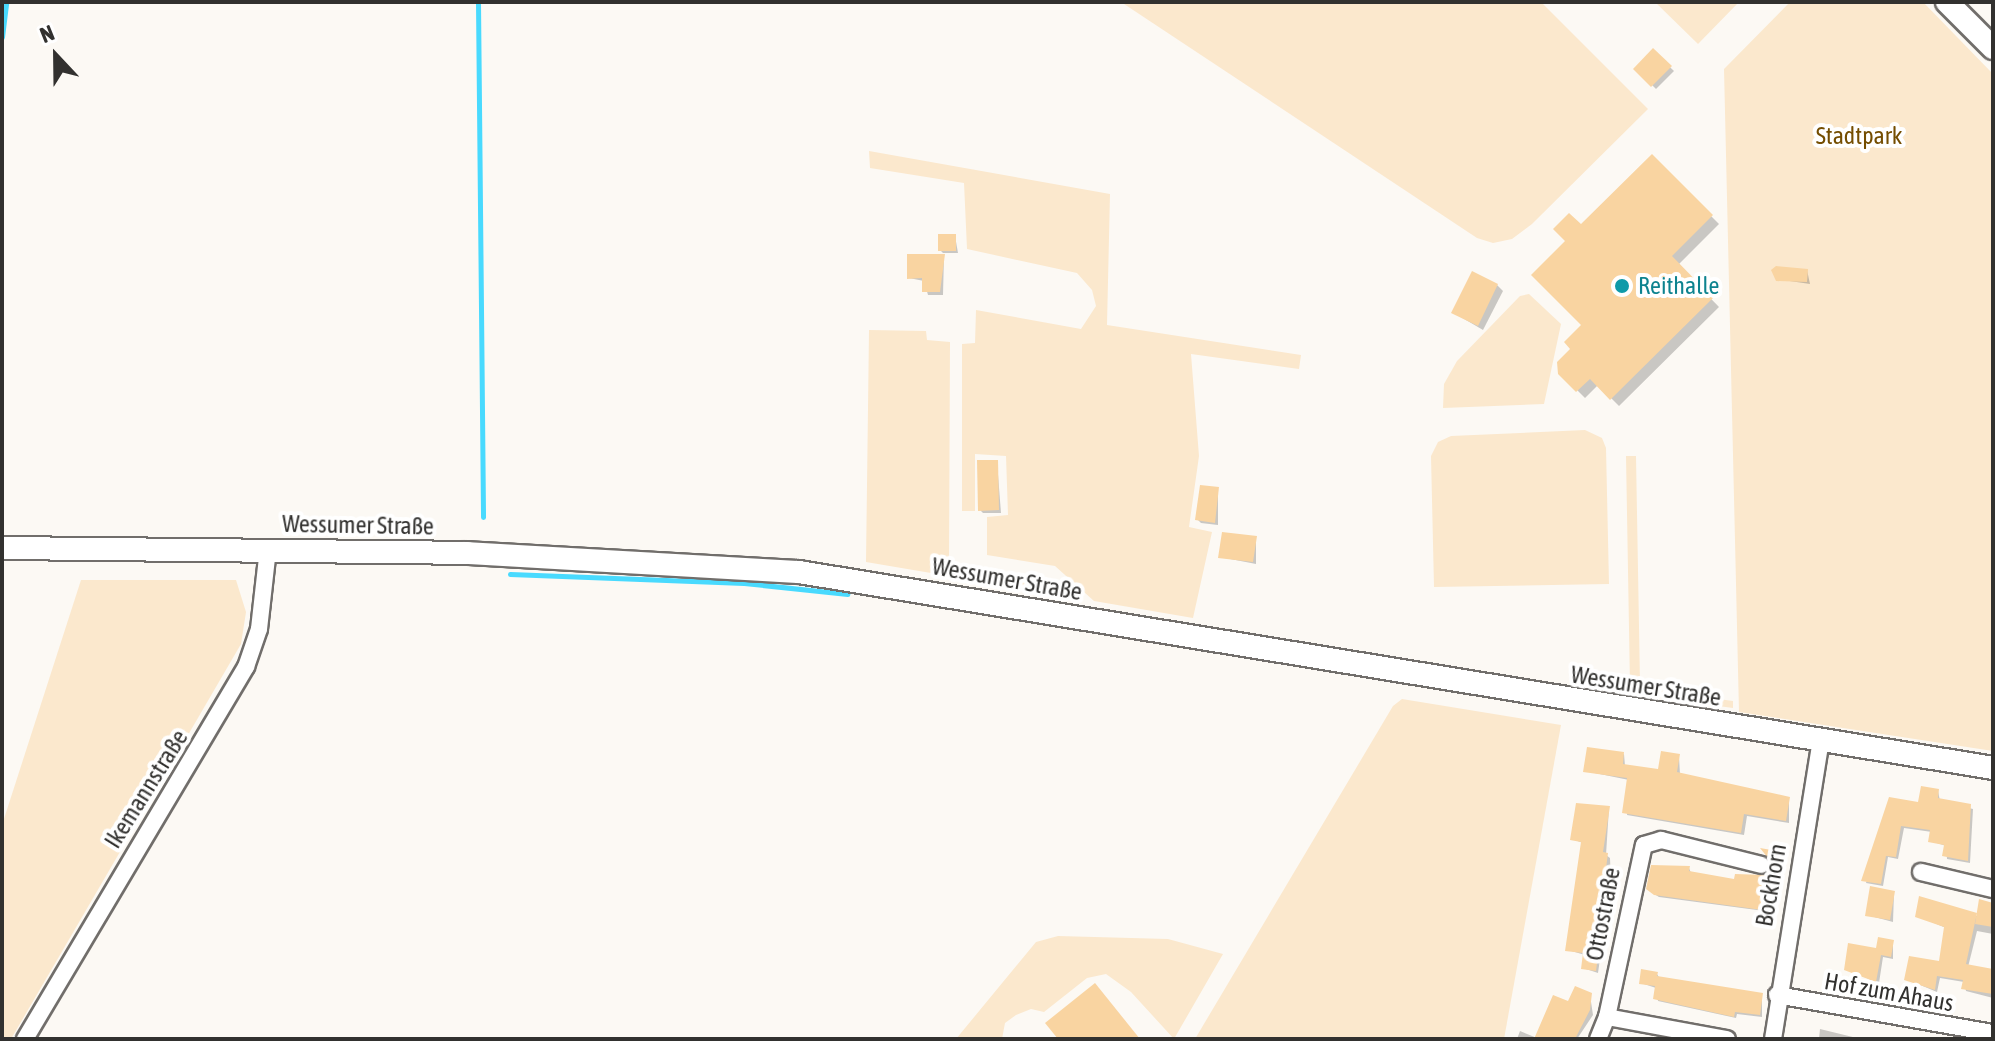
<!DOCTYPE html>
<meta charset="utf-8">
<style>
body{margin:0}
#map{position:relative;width:1995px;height:1041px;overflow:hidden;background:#fcf9f4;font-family:"Asap Condensed",sans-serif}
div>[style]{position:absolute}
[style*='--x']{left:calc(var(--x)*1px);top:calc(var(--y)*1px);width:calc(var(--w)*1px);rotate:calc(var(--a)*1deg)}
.green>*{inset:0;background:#fbe8cd}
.shadow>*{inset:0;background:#0003}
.stream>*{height:5px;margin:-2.5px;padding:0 2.5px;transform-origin:2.5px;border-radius:2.5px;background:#49dafe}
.building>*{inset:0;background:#f9d4a1}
.roads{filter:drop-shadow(2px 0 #716e6b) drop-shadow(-2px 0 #716e6b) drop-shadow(0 2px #716e6b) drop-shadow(0 -2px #716e6b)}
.minor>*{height:16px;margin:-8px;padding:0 8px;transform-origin:8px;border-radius:8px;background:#fff}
.secondary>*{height:22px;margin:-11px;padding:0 11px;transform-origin:11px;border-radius:11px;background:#fff}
.dots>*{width:22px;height:22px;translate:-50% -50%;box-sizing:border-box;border:4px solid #fff;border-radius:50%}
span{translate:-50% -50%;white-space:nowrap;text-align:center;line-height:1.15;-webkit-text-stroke:8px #fff;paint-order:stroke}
.park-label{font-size:24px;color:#744d00}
.culture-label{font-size:24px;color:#0d838f}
.left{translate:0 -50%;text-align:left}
.street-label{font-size:24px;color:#32312f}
.frame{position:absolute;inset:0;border:4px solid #32312f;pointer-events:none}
.north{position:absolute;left:16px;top:16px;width:80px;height:80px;-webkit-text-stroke:6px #fff;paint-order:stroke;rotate:338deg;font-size:22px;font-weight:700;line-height:32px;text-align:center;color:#32312f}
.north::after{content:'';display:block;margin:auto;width:28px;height:36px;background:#32312f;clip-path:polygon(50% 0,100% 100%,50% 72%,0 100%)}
</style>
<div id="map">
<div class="green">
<i style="clip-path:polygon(1121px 2px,1541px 2px,1648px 109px,1532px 224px,1512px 239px,1493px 243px,1477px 238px)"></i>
<i style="clip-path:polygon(1655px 2px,1739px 2px,1698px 44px)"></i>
<i style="clip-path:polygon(1790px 2px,1923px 2px,1993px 74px,1993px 751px,1739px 712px,1724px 69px)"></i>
<i style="clip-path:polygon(869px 151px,1110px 194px,1107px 325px,1301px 355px,1299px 369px,1191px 354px,1199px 456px,1189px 527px,1212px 532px,1193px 618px,1094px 601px,1055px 566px,987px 555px,987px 517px,1008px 515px,1006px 456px,975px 454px,975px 511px,962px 511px,962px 344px,975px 343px,976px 310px,1081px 329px,1096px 306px,1092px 290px,1077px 273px,967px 249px,964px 183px,870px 168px)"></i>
<i style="clip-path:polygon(1529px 294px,1561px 324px,1544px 404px,1443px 408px,1444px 384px,1457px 361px,1520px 296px)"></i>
<i style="clip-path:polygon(869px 330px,926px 331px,927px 340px,950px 342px,949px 563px,1015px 576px,1043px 592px,866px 562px)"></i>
<i style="clip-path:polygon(1585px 430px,1602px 438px,1606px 448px,1609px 584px,1434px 587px,1431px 456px,1438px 442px,1451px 436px)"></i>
<i style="clip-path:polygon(1626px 456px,1636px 456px,1640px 683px,1646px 689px,1733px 701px,1733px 708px,1653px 697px,1630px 686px)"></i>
<i style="clip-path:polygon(81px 580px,236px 580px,246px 612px,241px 644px,11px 1039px,2px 1039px,2px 825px)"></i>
<i style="clip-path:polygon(1402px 699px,1561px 725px,1504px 1039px,1195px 1039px,1393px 706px)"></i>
<i style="clip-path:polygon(1058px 936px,1168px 939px,1223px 954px,1174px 1039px,1131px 992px,1106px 974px,1087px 978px,1044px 1012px,1031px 1009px,1016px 1015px,1005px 1023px,1002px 1039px,956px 1039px,1036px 942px)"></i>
</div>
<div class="shadow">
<i style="clip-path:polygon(1653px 51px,1674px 71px,1656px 89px,1636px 69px)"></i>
<i style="clip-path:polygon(1652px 157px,1719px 224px,1678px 265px,1719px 307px,1619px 406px,1598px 385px,1585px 398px,1560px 373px,1584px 325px,1581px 227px)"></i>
<i style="clip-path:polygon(955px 236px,958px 253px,943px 253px,940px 250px)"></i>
<i style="clip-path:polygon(944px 256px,943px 295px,928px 295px,924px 281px,909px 278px)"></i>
<i style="clip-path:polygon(1807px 270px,1810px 284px,1777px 279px)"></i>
<i style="clip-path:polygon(1497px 285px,1503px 291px,1483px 330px,1454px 313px)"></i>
<i style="clip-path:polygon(997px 462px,1001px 513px,983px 513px,980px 510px)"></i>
<i style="clip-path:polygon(1218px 489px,1218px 525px,1201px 523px,1198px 520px)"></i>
<i style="clip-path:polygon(1256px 538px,1256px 564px,1220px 557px)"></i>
<i style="clip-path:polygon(1624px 754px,1625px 766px,1660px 771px,1679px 756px,1680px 775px,1789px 799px,1789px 823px,1747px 816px,1744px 835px,1627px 815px,1629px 780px,1585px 771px)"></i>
<i style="clip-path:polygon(1938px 791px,1940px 801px,1973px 809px,1970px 863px,1947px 859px,1946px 846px,1931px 841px,1932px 832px,1904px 828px,1898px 859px,1888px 857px,1883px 886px,1866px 883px,1891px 799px,1920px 804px)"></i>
<i style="clip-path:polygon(1609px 808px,1606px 855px,1610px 858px,1611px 882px,1598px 973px,1583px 968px,1585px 955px,1568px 950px,1583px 843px,1572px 839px)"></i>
<i style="clip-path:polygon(1764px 851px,1779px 856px,1772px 912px,1659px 897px,1651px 892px,1689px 868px,1691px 873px,1736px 881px,1755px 879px,1775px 868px)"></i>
<i style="clip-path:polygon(1894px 893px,1893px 922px,1867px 915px)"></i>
<i style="clip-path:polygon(1993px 904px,1993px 934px,1977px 931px,1968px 967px,1993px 971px,1993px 998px,1966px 991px,1964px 982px,1940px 978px,1937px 992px,1906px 979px,1941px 963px,1946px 928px,1918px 916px,1979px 916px)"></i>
<i style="clip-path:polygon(1893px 942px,1893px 959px,1883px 957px,1879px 983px,1847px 970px)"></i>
<i style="clip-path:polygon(1657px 974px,1660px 979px,1762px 995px,1762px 1017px,1737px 1014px,1736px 1018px,1658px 1001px,1656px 988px,1641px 983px)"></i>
<i style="clip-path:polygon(1590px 995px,1593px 1015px,1577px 1039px,1517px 1039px,1520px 1031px,1537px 1038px,1569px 1004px)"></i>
<i style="clip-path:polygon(1820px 1029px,1861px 1039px,1819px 1039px)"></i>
</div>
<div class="stream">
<i style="--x:478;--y:2;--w:515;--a:89.44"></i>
<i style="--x:2;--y:37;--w:35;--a:-83"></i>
<i style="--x:510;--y:574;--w:234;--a:2.2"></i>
<i style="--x:744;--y:583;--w:104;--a:6.1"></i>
</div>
<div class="building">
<i style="clip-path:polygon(1653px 48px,1672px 66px,1651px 87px,1633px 69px)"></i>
<i style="clip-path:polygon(1652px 154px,1713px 215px,1672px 256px,1713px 298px,1610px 400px,1590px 379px,1576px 392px,1558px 374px,1557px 362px,1570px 349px,1564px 342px,1581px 325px,1531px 275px,1565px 241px,1553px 229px,1569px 213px,1581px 224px)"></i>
<i style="clip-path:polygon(938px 234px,956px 234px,956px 251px,938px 251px)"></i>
<i style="clip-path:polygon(907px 254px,945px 254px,940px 292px,922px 292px,922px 278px,907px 279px)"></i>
<i style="clip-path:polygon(1776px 266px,1808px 269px,1807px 282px,1776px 281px,1771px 270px)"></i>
<i style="clip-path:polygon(1472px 271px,1498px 284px,1478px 326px,1451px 313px)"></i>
<i style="clip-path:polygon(977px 460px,998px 460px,999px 510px,978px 511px)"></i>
<i style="clip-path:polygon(1200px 485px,1219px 487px,1215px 523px,1195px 520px)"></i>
<i style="clip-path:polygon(1222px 532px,1257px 536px,1253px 562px,1218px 558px)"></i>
<i style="clip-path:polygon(1587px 747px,1624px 752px,1623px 764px,1658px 769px,1661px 751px,1680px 754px,1677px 772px,1790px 797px,1786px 821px,1744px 814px,1741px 833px,1622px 813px,1627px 778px,1583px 772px)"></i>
<i style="clip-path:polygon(1921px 786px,1939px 789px,1938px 798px,1971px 804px,1968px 861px,1942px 856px,1944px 845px,1928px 842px,1930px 830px,1901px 826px,1896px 857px,1886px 856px,1881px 884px,1861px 881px,1889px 797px,1918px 802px)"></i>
<i style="clip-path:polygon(1576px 803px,1610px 806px,1603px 852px,1608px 853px,1605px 876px,1609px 877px,1596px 971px,1581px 969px,1583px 953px,1565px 951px,1581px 842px,1570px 840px)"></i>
<i style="clip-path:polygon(1760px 848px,1777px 851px,1769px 911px,1654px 895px,1646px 889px,1651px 865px,1690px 866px,1689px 871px,1734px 879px,1735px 874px,1765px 875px,1772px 863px)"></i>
<i style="clip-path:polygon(1870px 886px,1895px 891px,1890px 920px,1865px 916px)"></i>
<i style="clip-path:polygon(1919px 896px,1977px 913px,1966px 964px,1993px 969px,1993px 994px,1961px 989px,1963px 980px,1937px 976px,1935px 990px,1904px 980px,1909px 956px,1939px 961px,1944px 927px,1915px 917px)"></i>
<i style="clip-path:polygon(1979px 899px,1993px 903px,1993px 927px,1975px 924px)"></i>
<i style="clip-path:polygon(1878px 937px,1894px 940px,1891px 957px,1881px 955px,1876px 982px,1844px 970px,1848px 943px,1876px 948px)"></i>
<i style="clip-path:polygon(1641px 969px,1658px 972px,1657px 976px,1763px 993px,1760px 1015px,1735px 1012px,1734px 1017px,1653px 999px,1655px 986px,1639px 984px)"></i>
<i style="clip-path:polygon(1095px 983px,1140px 1039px,1058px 1039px,1045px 1023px)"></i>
<i style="clip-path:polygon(1575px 986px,1592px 993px,1590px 1010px,1575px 1039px,1534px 1039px,1553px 995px,1568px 1001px)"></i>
</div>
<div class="roads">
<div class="minor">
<i style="--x:1921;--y:872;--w:74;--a:13.3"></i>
<i style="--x:1777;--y:995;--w:219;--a:10"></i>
<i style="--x:1607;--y:1017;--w:176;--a:-77.9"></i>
<i style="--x:1644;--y:845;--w:18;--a:-16"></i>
<i style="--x:1661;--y:840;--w:103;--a:14"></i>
<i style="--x:25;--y:1039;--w:433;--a:-59.3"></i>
<i style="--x:246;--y:667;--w:40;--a:-71.1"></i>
<i style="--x:259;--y:629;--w:81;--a:-83.6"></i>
<i style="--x:1598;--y:1039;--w:24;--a:-68"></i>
<i style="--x:1607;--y:1017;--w:122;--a:10.4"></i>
<i style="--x:1773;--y:1039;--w:303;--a:-80.9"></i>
</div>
<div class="secondary">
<i style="--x:1947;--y:2;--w:65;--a:45"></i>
<i style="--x:2;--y:548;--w:465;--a:0.6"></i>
<i style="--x:467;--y:553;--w:333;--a:3.3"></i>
<i style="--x:799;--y:572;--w:1210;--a:9.32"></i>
</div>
</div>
<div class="dots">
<i style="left:1622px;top:286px;background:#0f9aa8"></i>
</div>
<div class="park-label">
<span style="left:1859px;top:136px">Stadtpark</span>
</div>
<div class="culture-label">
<span class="left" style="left:1638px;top:286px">Reithalle</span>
</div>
<div class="street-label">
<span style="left:358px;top:525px;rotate:1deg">Wessumer Straße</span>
<span style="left:1007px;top:579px;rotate:10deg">Wessumer Straße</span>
<span style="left:1646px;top:686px;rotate:9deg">Wessumer Straße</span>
<span style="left:146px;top:789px;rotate:-58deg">Ikemannstraße</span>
<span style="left:1771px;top:885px;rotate:-80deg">Bockhorn</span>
<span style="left:1603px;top:914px;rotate:-79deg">Ottostraße</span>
<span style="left:1889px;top:992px;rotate:10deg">Hof zum Ahaus</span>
</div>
<div class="frame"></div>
<div class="north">N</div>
</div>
